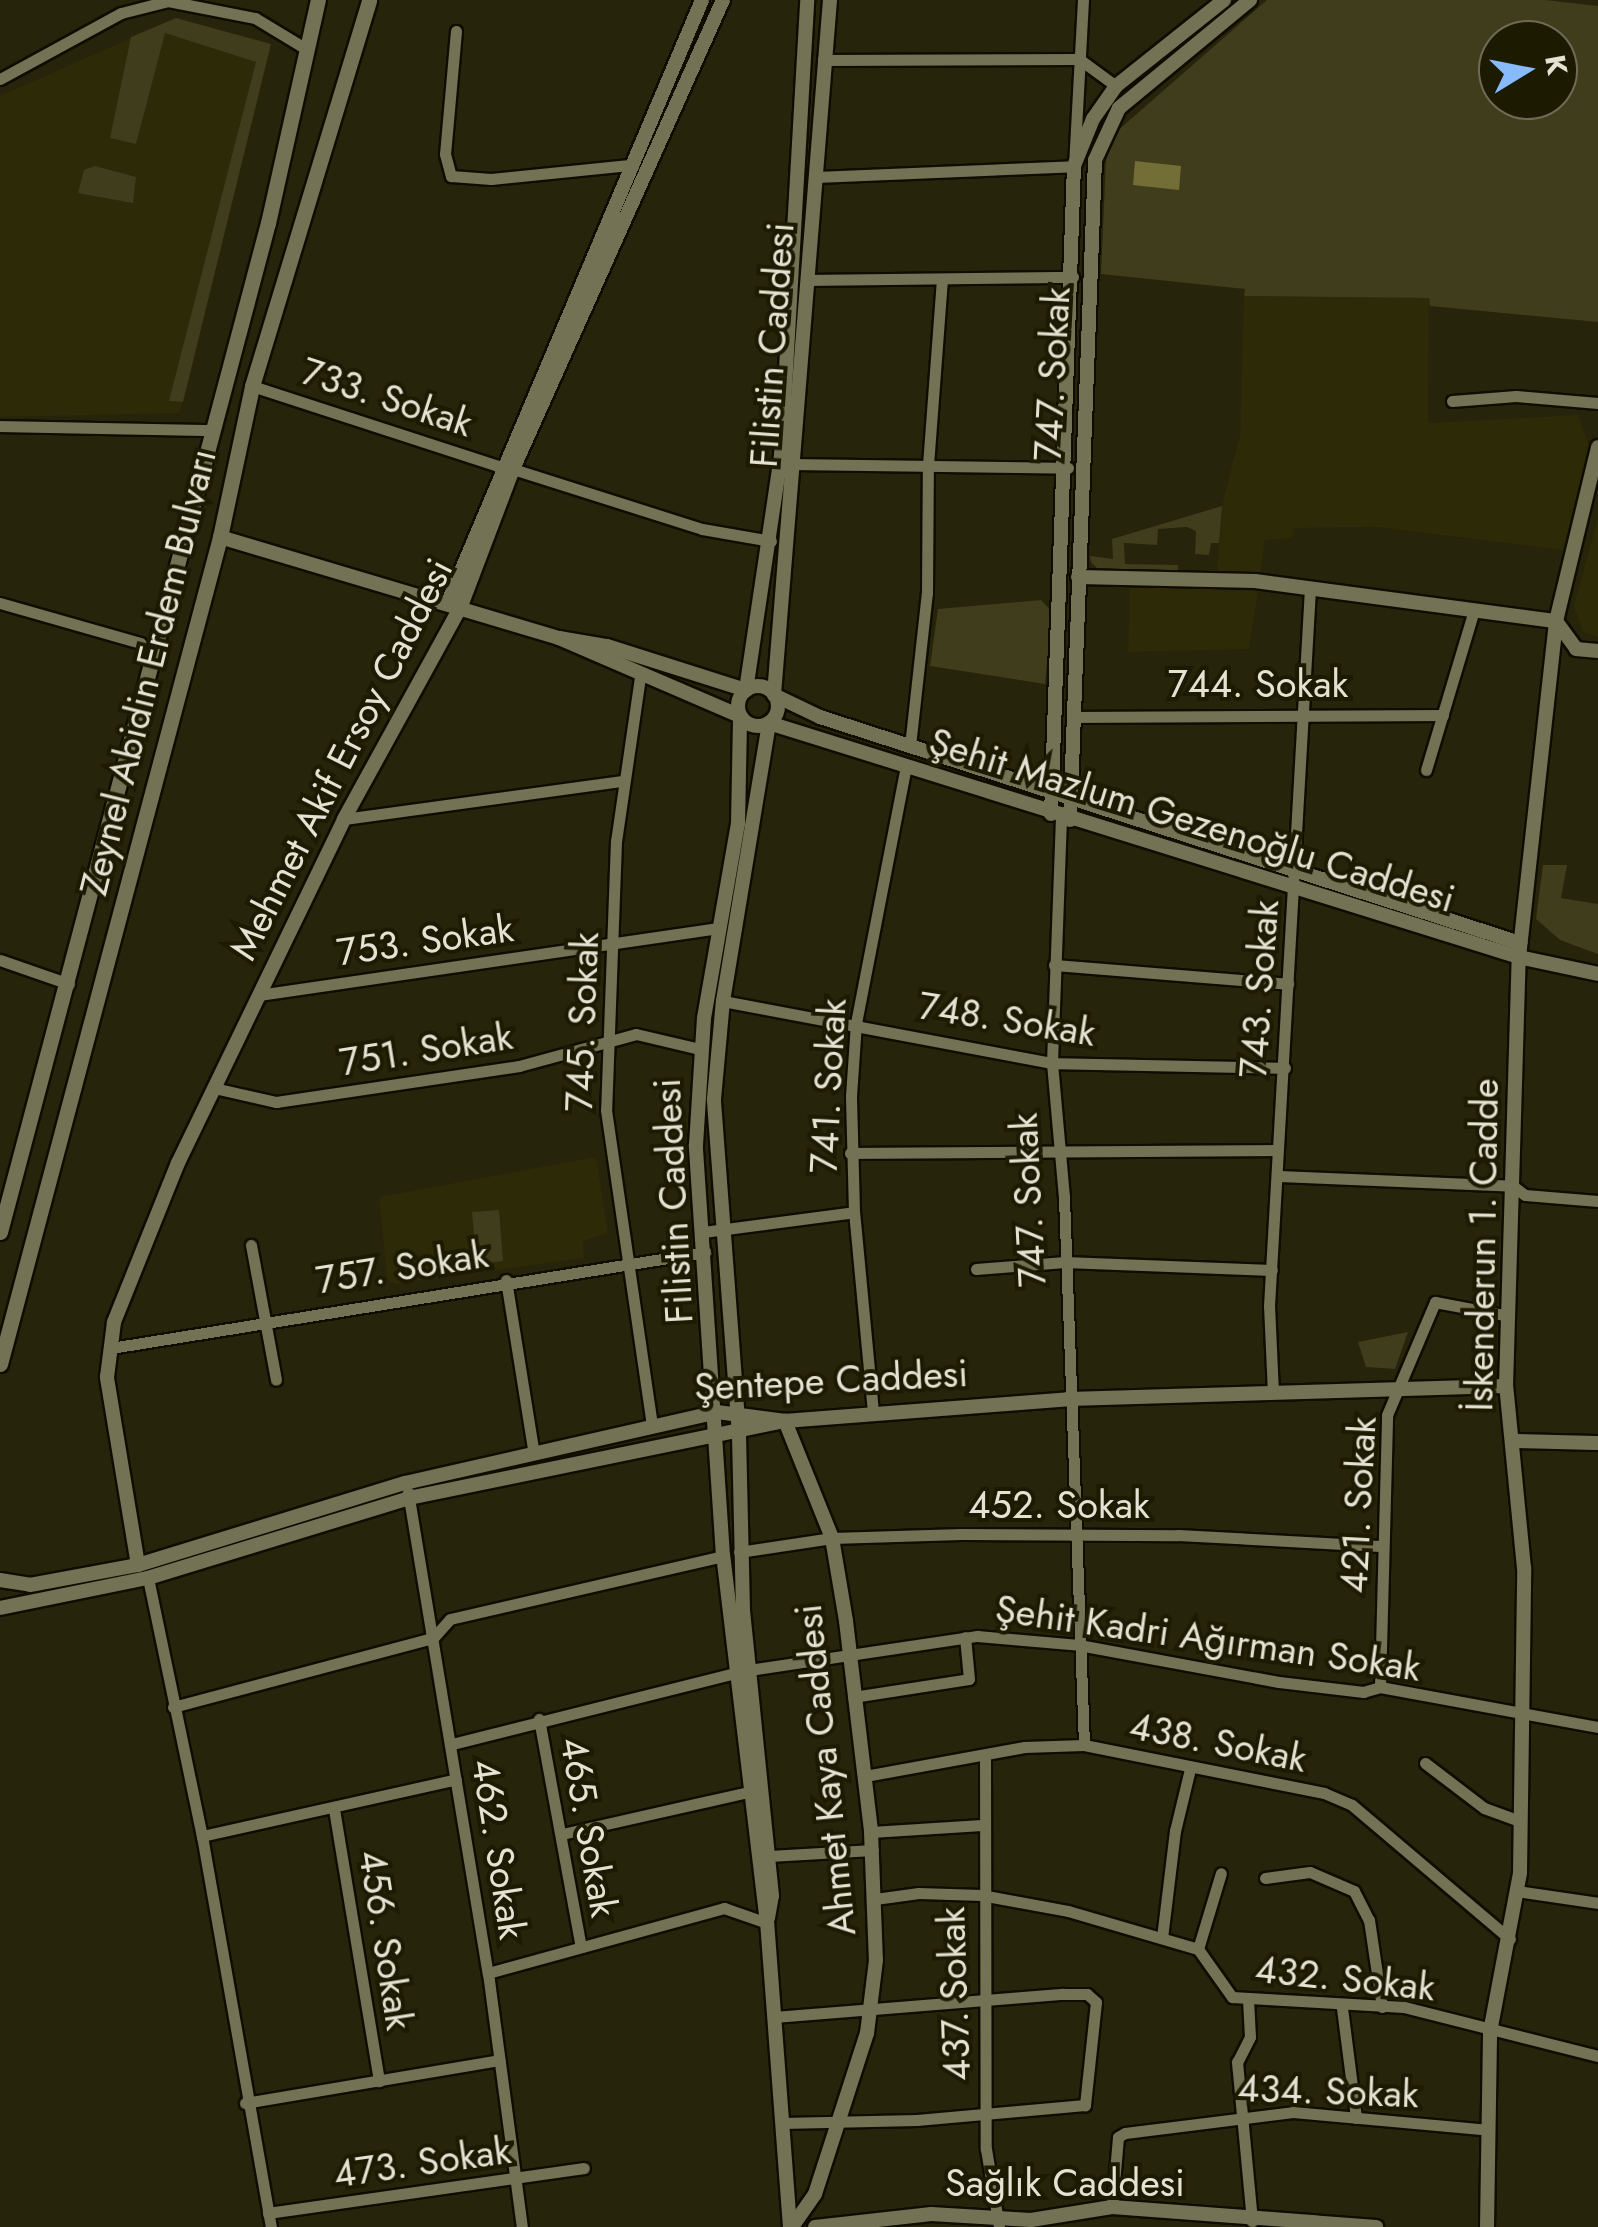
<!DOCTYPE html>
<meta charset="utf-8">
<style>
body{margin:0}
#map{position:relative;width:1598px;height:2227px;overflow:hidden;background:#26240a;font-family:Jost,sans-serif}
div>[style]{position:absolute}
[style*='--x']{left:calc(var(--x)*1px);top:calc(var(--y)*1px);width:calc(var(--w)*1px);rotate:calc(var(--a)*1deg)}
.built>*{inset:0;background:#2d2a07}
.green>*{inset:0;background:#3f3d1c}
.water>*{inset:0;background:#736e36}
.roads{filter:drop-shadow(2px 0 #0f0d00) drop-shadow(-2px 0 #0f0d00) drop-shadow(0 2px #0f0d00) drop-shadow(0 -2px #0f0d00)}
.minor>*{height:11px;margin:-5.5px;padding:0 5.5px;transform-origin:5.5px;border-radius:5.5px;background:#737255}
.tertiary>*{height:14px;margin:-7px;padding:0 7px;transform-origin:7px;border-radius:7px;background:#737255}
.tertiary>.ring{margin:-7px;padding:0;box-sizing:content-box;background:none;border:14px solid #737255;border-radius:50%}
.secondary>*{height:15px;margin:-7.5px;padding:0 7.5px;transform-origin:7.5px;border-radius:7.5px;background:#737255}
span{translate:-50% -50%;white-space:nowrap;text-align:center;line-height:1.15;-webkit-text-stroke:8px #1d1a02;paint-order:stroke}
.street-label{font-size:38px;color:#e4e3d3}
.north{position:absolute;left:1478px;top:20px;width:100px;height:100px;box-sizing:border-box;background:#1d1a02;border:2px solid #6d6a56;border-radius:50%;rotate:80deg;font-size:28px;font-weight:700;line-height:40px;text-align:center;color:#e4e3d3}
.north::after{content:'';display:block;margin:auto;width:35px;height:45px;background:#87bbfb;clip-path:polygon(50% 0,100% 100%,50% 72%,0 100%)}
</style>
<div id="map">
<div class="built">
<i style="clip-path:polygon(176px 18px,271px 44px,180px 413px,0 417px,0 96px)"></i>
<i style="clip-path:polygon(1244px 296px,1429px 298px,1428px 423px,1578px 415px,1590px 447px,1564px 550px,1377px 527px,1294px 528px,1292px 538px,1265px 540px,1260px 576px,1217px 574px,1222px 506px,1240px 435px)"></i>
<i style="clip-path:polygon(1598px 518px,1598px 637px,1583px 632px,1574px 605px)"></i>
<i style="clip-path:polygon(1130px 586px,1258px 591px,1249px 649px,1128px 652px)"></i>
<i style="clip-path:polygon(596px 1157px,608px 1233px,583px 1241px,584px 1258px,395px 1284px,387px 1279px,379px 1197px)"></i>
</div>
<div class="green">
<i style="clip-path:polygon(evenodd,1267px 0,1545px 0,1598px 6px,1598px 322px,1430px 306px,1429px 298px,1244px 296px,1245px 289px,1101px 274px,1106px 159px,1116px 132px,1267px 0,1498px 40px,1558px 40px,1558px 100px,1498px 100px,1498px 40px)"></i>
<i style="clip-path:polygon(176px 18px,271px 44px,183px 402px,169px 401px,256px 62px,165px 33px,136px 144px,110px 138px,131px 37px)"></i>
<i style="clip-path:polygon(95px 166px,136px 177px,133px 203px,78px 193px,84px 170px)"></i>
<i style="clip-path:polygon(1222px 506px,1219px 543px,1211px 543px,1209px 555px,1195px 554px,1196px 531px,1187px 527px,1158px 529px,1157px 545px,1124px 543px,1125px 564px,1178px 565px,1178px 574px,1100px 571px,1091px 562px,1090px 556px,1113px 559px,1112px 539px)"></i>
<i style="clip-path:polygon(1041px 600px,1052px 612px,1045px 684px,930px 666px,938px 609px)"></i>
<i style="clip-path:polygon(1543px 865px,1567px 865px,1561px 898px,1598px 904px,1598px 954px,1560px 940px,1536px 919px)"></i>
<i style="clip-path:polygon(499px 1210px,503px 1261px,477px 1264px,472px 1212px)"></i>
<i style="clip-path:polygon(1408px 1332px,1395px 1369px,1366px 1367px,1358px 1342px)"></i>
</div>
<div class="water">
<i style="clip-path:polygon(1135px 161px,1181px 166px,1179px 190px,1133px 185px)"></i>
</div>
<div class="roads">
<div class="minor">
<i style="--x:456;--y:31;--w:123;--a:95.1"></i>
<i style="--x:445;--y:154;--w:23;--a:75"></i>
<i style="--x:451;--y:176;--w:40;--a:4.3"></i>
<i style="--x:491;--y:179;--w:139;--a:-5.8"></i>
<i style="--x:823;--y:60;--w:256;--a:-0.2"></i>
<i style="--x:1079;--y:59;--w:46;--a:36.1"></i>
<i style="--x:0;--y:79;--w:138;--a:-28.6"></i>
<i style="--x:121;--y:13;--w:49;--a:-14.3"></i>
<i style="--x:168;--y:1;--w:89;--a:11.1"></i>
<i style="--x:255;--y:18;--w:56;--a:31.1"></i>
<i style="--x:816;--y:177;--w:258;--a:-2.4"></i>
<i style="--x:1074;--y:166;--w:166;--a:-86.9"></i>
<i style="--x:810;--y:280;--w:263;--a:-0.7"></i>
<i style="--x:252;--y:386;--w:263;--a:18"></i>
<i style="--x:1452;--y:401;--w:64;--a:-4.5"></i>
<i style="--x:1516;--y:396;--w:82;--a:4.9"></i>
<i style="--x:0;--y:426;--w:211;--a:1.1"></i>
<i style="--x:796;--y:464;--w:272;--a:0.8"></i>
<i style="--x:513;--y:469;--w:198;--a:17.6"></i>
<i style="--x:702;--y:529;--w:70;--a:9.9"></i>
<i style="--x:0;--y:603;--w:146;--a:15.9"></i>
<i style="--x:140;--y:643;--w:12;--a:42"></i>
<i style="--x:640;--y:677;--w:166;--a:98.3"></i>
<i style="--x:616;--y:841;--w:269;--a:92.1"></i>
<i style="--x:606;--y:1110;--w:319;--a:81.7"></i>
<i style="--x:1073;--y:717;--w:370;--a:-0.3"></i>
<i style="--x:910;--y:746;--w:154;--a:-83.7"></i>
<i style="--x:927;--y:593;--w:128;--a:-89.6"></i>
<i style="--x:928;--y:465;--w:186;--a:-85.7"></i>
<i style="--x:1426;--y:770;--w:167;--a:-73.3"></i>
<i style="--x:1061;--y:817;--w:246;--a:92.1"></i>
<i style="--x:1052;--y:1063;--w:135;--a:84.9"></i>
<i style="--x:1064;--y:1197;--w:548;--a:87.91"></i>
<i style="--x:344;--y:819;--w:281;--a:-7.8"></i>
<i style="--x:0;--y:960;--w:73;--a:19.2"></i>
<i style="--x:1054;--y:965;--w:235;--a:4.6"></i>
<i style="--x:259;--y:995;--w:464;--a:-8.3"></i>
<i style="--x:723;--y:1001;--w:335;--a:10.7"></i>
<i style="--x:1052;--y:1063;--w:233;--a:1.2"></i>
<i style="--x:214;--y:1088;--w:64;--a:12.7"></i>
<i style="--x:276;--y:1102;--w:246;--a:-8.4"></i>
<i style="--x:519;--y:1066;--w:121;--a:-15.3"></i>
<i style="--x:636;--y:1034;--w:66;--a:13.2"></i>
<i style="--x:850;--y:1153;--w:427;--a:-0.4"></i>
<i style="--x:1279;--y:1176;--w:234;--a:2.4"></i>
<i style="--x:1513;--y:1186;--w:15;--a:37"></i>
<i style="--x:1525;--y:1195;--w:73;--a:4.7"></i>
<i style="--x:703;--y:1232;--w:152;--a:-7.5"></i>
<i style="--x:251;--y:1245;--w:137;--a:79.5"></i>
<i style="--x:976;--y:1269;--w:89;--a:-4.5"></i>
<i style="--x:1065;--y:1262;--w:207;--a:2.2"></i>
<i style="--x:506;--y:1280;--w:176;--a:80.9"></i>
<i style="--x:111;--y:1348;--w:602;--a:-9.18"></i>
<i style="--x:1273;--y:1393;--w:87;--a:-92.6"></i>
<i style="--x:1269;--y:1306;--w:718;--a:-86.73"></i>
<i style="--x:873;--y:1412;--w:201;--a:-95.4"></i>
<i style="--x:854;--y:1212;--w:116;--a:-91.5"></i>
<i style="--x:851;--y:1096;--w:73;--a:-86.1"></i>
<i style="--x:856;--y:1023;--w:263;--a:-79"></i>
<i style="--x:408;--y:1492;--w:488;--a:80.6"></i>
<i style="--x:488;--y:1973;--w:256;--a:82.4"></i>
<i style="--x:739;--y:1552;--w:94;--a:-8.6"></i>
<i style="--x:832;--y:1538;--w:129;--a:-1.8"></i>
<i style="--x:961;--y:1534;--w:217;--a:0.3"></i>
<i style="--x:1178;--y:1535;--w:202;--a:3.1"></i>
<i style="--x:148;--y:1578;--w:264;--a:78.2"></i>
<i style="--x:202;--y:1836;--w:397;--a:80"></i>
<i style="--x:749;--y:1670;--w:231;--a:-8.5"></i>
<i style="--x:977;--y:1636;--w:102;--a:5"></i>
<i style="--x:1079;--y:1645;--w:203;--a:10.5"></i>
<i style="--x:1279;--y:1682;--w:85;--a:6.8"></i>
<i style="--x:1363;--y:1692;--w:18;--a:-16"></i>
<i style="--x:1380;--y:1687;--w:222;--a:10.4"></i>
<i style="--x:1380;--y:1687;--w:272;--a:-88.5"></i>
<i style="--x:1387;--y:1415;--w:123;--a:-67"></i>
<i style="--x:1435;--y:1302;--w:75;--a:10.7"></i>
<i style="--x:853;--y:1697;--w:117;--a:-8.8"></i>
<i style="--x:969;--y:1679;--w:42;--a:-95.4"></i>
<i style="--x:173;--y:1707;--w:269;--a:-14.9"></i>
<i style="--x:433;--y:1638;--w:25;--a:-48"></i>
<i style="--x:450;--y:1619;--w:280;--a:-13"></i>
<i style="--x:539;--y:1719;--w:232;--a:79.6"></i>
<i style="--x:452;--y:1744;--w:295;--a:-14.1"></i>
<i style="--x:985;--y:1757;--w:392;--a:89.9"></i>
<i style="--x:986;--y:2149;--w:79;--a:80.5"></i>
<i style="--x:1425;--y:1763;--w:74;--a:37.3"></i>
<i style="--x:1484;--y:1808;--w:35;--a:20"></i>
<i style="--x:865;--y:1776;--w:162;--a:-10.3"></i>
<i style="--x:1024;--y:1747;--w:60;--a:-1.9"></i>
<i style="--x:1084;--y:1745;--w:245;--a:11.3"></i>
<i style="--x:1324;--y:1793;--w:30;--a:23"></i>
<i style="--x:1352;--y:1805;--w:207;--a:40.3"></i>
<i style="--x:334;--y:1809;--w:276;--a:80.6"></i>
<i style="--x:871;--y:1832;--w:111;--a:-3.6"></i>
<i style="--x:562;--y:1834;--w:191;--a:-12.7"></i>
<i style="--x:202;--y:1836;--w:260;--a:-12.6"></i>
<i style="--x:769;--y:1856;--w:104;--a:-3.3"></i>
<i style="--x:1265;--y:1878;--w:45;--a:-7.6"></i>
<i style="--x:1310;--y:1872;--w:48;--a:23.4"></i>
<i style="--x:1354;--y:1891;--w:33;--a:63"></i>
<i style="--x:1369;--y:1920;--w:88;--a:81.5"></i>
<i style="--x:1517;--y:1891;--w:82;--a:8.4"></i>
<i style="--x:875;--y:1899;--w:44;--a:-7.8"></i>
<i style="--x:919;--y:1893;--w:62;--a:1.8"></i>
<i style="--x:981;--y:1895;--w:88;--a:10.4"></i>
<i style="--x:1068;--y:1911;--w:135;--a:16.3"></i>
<i style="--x:1198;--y:1949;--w:59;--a:54.7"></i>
<i style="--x:1232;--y:1997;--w:172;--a:3.3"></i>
<i style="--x:1404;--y:2007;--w:200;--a:14.2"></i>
<i style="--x:1162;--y:1938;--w:108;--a:-83.1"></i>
<i style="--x:1175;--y:1831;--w:64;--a:-76.4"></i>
<i style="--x:1198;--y:1949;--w:79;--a:-73.2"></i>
<i style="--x:488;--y:1973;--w:245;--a:-15.4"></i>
<i style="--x:724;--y:1908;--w:46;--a:19.2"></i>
<i style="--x:1248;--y:1999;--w:38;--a:87"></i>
<i style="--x:1250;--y:2037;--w:28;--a:117"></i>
<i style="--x:1237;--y:2062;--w:160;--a:84.6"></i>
<i style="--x:1342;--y:2008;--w:111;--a:82.7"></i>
<i style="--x:774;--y:2017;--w:290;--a:-4.6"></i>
<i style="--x:1063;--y:1994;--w:24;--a:0"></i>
<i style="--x:1087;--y:1994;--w:12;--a:42"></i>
<i style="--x:1096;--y:2002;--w:104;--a:96.1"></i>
<i style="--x:1085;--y:2105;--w:169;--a:174.9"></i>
<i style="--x:917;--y:2120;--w:135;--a:178.7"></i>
<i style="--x:245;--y:2103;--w:258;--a:-9.6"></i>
<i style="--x:1112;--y:2207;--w:70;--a:-85.1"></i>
<i style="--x:1118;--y:2137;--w:8;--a:-30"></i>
<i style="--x:1125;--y:2133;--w:169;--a:-7.1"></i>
<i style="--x:1293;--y:2112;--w:197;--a:5.2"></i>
<i style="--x:268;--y:2213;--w:319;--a:-8.1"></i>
</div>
<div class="tertiary">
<i style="--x:830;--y:0;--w:697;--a:94.61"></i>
<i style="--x:774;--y:695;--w:51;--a:25.6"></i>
<i style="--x:820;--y:717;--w:736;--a:17.89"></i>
<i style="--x:220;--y:537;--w:354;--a:16.6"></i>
<i style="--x:1078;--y:577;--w:177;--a:1.3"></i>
<i style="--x:1255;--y:581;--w:304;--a:7.6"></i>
<i style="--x:1556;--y:621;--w:34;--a:54"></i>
<i style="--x:1576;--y:649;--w:22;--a:5"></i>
<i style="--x:448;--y:602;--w:653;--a:-67.12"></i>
<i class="ring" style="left:738px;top:686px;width:26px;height:26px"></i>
<i style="--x:1051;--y:814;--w:648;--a:-87.97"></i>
<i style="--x:1074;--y:166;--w:51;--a:-68"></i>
<i style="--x:1093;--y:119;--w:40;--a:-55.1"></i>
<i style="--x:1116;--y:86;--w:138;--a:-38.5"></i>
<i style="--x:1070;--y:820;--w:660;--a:-87.83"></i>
<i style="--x:1095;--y:160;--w:57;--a:-65.2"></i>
<i style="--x:1119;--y:108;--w:170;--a:-39.5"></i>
<i style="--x:1514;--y:1441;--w:84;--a:1.4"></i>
<i style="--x:138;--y:1565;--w:191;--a:-99.4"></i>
<i style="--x:107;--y:1377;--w:55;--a:-82.7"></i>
<i style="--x:114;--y:1322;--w:171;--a:-68.1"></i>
<i style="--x:178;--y:1163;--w:382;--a:-64.2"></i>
<i style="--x:344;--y:819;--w:243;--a:-61.2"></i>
<i style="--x:461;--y:606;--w:147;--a:-69.2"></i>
<i style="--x:513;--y:469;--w:514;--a:-65.88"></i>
<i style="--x:0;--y:1580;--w:30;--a:9"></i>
<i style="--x:30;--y:1585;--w:110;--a:-10.5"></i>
<i style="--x:138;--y:1565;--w:279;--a:-17.1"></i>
<i style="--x:405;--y:1483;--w:320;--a:-12.8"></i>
<i style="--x:717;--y:1412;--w:69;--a:7.5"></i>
<i style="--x:785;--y:1421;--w:284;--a:-4.4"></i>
<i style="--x:1068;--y:1399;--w:438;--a:-1.7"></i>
<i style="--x:0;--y:1608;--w:151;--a:-11.5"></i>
<i style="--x:148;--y:1578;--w:273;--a:-17"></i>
<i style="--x:409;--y:1498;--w:384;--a:-11.6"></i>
<i style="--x:785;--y:1421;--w:126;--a:68.1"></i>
<i style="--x:832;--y:1538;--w:84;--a:80.4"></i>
<i style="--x:846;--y:1621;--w:212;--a:83.2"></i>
<i style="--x:871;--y:1832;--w:128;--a:87.8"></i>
<i style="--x:876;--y:1960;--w:74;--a:97"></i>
<i style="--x:867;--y:2033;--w:169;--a:107.9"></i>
<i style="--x:815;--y:2194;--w:40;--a:124.9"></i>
<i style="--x:768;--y:1918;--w:22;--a:-80"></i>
<i style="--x:772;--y:1896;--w:286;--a:-95.8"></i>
<i style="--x:743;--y:1611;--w:177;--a:-91.3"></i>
<i style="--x:739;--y:1434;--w:336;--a:-94.3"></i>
<i style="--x:714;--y:1099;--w:98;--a:-84.8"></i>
<i style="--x:723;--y:1001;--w:282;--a:-80.6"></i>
<i style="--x:769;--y:723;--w:786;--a:17.33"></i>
<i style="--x:1519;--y:957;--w:81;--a:12.1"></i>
<i style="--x:790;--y:2227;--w:305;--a:-94.3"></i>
<i style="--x:767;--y:1923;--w:370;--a:-96.8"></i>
<i style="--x:723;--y:1556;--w:412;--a:-93.8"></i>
<i style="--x:696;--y:1145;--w:127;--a:-86.4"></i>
<i style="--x:704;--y:1018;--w:197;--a:-80.1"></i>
<i style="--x:738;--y:824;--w:108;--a:-88.9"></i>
<i style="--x:740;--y:716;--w:197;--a:-156.7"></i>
<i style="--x:559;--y:638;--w:49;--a:9.5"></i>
<i style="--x:607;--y:646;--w:146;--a:17.6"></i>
<i style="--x:746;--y:690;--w:237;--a:-81.5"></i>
<i style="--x:781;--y:456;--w:457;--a:-86.7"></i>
<i style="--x:815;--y:2227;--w:117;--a:-6.4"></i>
<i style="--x:931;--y:2214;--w:100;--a:3.4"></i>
<i style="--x:1031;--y:2220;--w:82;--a:-9.1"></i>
<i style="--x:1112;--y:2207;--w:265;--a:4.3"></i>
<i style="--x:1487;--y:2227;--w:195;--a:-89.1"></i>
<i style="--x:1490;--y:2032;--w:162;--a:-79.3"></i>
<i style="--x:1520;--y:1873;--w:305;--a:-89.2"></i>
<i style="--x:1524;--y:1568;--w:183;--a:-95.6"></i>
<i style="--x:1506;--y:1386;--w:429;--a:-88.3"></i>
<i style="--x:1519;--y:957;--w:338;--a:-83.7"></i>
<i style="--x:1556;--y:621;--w:179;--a:-76.4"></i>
</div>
<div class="secondary">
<i style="--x:0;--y:1232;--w:1044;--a:-75.13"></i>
<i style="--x:268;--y:223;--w:229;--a:-77.4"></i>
<i style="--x:0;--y:1364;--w:856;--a:-75.1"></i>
<i style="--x:220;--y:537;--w:154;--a:-78"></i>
<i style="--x:252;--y:386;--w:403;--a:-73.1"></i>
</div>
</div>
<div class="street-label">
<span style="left:772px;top:345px;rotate:-86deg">Filistin Caddesi</span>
<span style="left:1052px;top:374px;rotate:-87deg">747. Sokak</span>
<span style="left:387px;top:397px;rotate:18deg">733. Sokak</span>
<span style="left:148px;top:672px;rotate:-76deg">Zeynel Abidin Erdem Bulvarı</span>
<span style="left:1258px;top:684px">744. Sokak</span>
<span style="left:341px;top:759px;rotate:-63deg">Mehmet Akif Ersoy Caddesi</span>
<span style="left:1192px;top:820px;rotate:17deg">Şehit Mazlum Gezenoğlu Caddesi</span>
<span style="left:425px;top:940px;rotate:-8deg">753. Sokak</span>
<span style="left:1259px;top:989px;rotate:-86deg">743. Sokak</span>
<span style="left:1007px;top:1019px;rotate:9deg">748. Sokak</span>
<span style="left:582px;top:1022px;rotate:-88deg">745. Sokak</span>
<span style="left:426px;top:1049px;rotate:-9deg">751. Sokak</span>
<span style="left:828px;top:1086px;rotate:-87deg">741. Sokak</span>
<span style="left:1028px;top:1200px;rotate:-93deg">747. Sokak</span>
<span style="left:673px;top:1201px;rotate:-93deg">Filistin Caddesi</span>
<span style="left:1482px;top:1245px;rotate:-89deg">İskenderun 1. Cadde</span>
<span style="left:402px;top:1267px;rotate:-9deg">757. Sokak</span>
<span style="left:831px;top:1380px;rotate:-3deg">Şentepe Caddesi</span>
<span style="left:1059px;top:1505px">452. Sokak</span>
<span style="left:1358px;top:1505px;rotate:-87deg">421. Sokak</span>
<span style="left:1208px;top:1638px;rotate:8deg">Şehit Kadri Ağırman Sokak</span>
<span style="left:1218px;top:1742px;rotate:11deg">438. Sokak</span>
<span style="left:825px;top:1770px;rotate:-96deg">Ahmet Kaya Caddesi</span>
<span style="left:589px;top:1827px;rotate:80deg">465. Sokak</span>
<span style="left:499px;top:1849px;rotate:81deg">462. Sokak</span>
<span style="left:386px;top:1940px;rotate:81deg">456. Sokak</span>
<span style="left:1345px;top:1978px;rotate:6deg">432. Sokak</span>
<span style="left:954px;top:1994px;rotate:-92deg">437. Sokak</span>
<span style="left:1328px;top:2091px;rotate:2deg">434. Sokak</span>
<span style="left:422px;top:2162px;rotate:-8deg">473. Sokak</span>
<span style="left:1065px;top:2183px">Sağlık Caddesi</span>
</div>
<div class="north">K</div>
</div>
